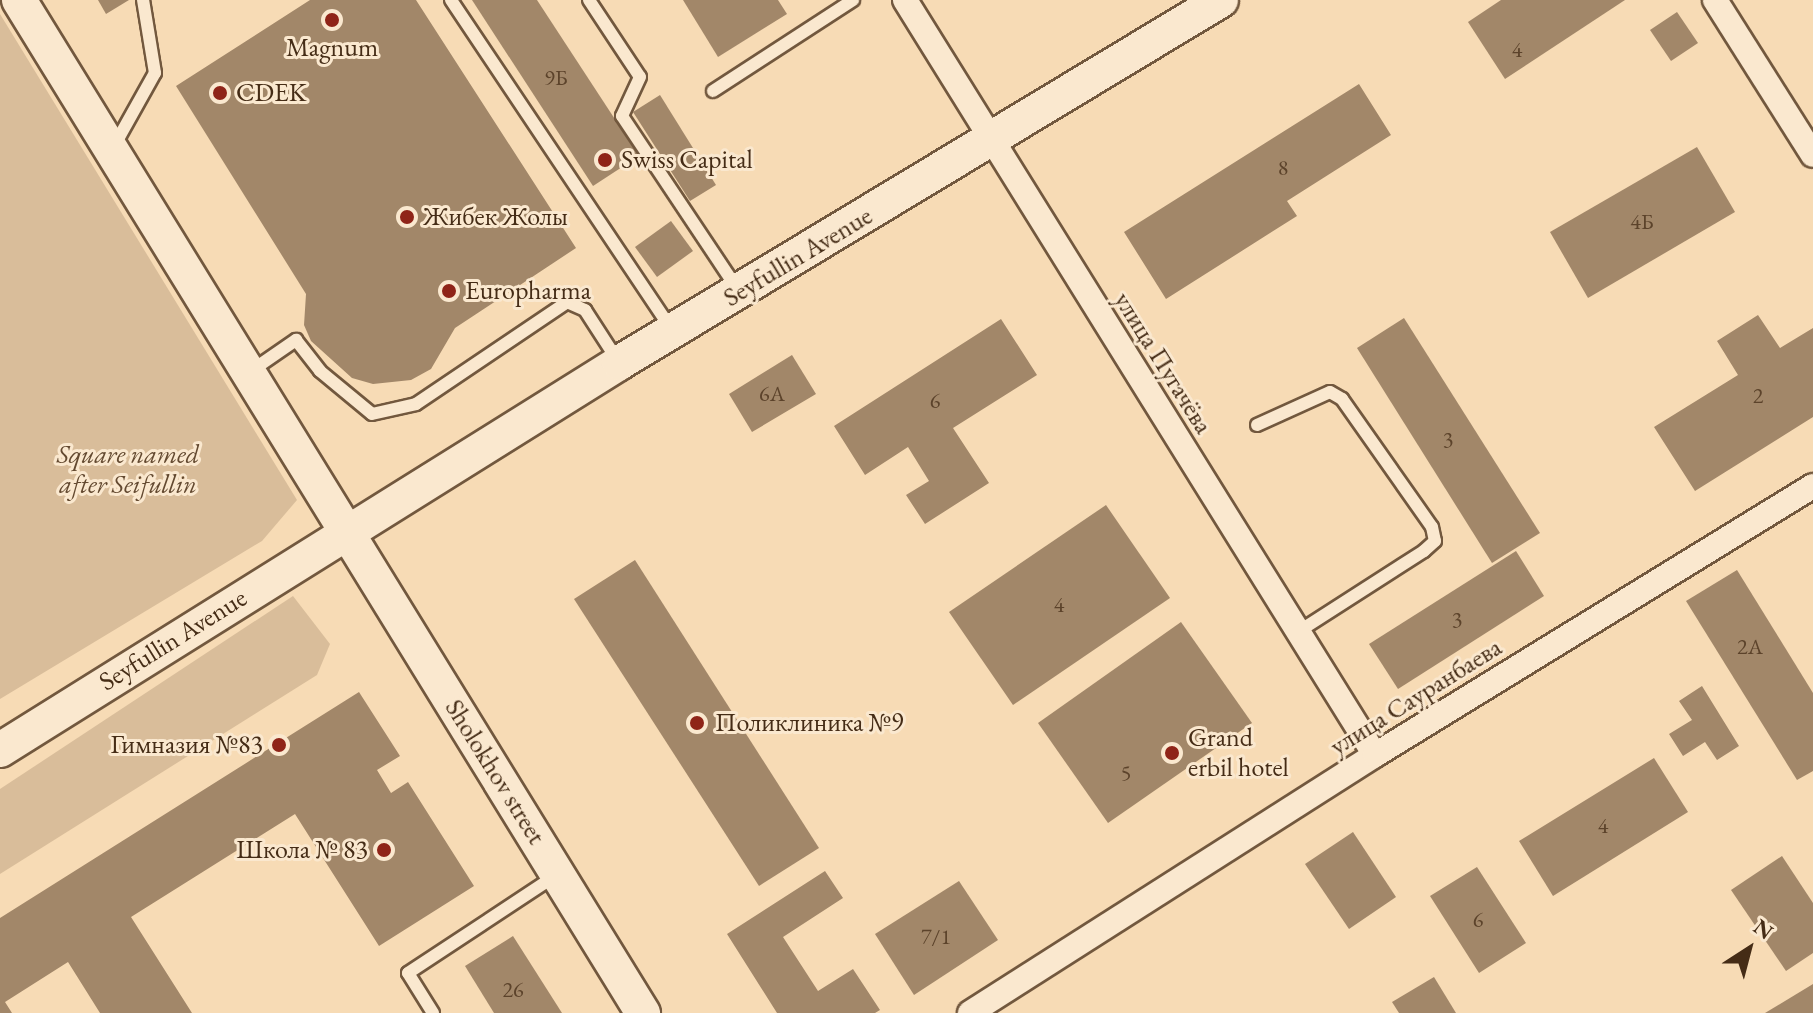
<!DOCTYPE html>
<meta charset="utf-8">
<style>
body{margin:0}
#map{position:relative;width:1813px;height:1013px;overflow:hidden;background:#f7dbb5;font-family:"EB Garamond",serif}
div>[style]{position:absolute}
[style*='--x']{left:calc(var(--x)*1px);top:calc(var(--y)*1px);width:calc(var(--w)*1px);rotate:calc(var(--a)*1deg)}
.green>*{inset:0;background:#d9bd9a}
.building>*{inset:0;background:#a28769}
.roads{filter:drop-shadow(2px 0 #72583e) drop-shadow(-2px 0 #72583e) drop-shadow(0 2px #72583e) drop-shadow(0 -2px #72583e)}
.service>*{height:12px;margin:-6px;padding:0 6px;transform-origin:6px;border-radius:6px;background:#fae8cf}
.minor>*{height:24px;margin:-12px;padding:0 12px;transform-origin:12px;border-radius:12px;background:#fae8cf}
.secondary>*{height:34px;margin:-17px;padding:0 17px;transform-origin:17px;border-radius:17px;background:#fae8cf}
.dots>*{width:22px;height:22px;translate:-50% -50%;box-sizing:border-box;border:4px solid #fae8cf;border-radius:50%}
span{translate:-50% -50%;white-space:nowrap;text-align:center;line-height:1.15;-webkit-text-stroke:6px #fae8cf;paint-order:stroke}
.number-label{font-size:22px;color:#5c432b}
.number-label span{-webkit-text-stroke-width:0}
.poi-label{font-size:26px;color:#452c16}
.left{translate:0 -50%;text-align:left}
.right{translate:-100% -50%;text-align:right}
.street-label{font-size:26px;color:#452c16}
.park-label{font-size:26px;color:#634930;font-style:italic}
.north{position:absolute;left:1709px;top:909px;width:80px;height:80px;-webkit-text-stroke:6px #fae8cf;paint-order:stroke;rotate:36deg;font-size:22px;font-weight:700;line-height:32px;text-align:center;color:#452c16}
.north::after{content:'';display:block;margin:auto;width:28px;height:36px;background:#452c16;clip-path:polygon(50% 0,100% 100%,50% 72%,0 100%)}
</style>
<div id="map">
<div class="green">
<div style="clip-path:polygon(0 14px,297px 500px,262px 541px,0 699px)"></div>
<div style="clip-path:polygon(293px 596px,330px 644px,317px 675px,0 874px,0 789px)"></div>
</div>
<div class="building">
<div style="clip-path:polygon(98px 0,129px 0,106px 14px)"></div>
<div style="clip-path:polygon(310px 0,416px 0,576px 248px,455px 328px,431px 369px,411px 380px,373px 384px,352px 378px,311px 341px,304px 325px,306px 294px,176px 86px)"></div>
<div style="clip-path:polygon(472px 0,537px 0,639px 156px,593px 186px)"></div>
<div style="clip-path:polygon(683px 0,778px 0,787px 14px,718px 57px)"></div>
<div style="clip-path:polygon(1501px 0,1625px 0,1505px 79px,1468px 22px)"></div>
<div style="clip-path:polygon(1677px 12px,1698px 43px,1671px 61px,1650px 30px)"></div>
<div style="clip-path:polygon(1359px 84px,1391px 135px,1287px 201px,1297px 216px,1166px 299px,1124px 232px)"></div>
<div style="clip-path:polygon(660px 95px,716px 185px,690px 201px,633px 112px)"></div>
<div style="clip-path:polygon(1697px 147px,1735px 212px,1588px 298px,1550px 232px)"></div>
<div style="clip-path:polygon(671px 221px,693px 251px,657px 277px,635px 247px)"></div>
<div style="clip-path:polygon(1758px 315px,1780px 348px,1813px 328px,1813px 417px,1695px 491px,1654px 427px,1738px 375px,1717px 341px)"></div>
<div style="clip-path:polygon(1404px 318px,1540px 533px,1492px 563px,1357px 348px)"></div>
<div style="clip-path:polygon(1001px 319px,1037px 375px,953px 428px,989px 483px,925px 524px,906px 495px,929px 481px,908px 447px,865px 475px,834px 426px)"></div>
<div style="clip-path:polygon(792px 355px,816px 394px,752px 432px,729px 394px)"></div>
<div style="clip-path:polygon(1106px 505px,1170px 598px,1013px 705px,949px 612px)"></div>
<div style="clip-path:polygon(1516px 551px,1544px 596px,1398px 689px,1369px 644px)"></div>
<div style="clip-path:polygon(635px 560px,819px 848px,759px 886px,574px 599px)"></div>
<div style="clip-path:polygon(1737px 570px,1813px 693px,1813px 771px,1797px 780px,1686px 601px)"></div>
<div style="clip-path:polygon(1181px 622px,1252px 723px,1108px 823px,1038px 723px)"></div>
<div style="clip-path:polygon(1702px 686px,1739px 746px,1717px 760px,1705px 742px,1683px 756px,1669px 734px,1692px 720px,1679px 701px)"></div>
<div style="clip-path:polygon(359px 692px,400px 756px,377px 770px,391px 793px,408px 782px,474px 886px,379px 946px,295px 814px,131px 917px,192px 1013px,100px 1013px,68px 962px,5px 1002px,12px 1013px,0 1013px,0 918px)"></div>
<div style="clip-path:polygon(1654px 758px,1688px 812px,1553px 896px,1519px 841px)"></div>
<div style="clip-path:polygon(1353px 832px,1396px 897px,1349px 929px,1305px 864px)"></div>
<div style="clip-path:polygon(1782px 856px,1813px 903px,1813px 953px,1786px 971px,1731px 890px)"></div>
<div style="clip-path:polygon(1477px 867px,1526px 943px,1479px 973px,1430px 896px)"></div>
<div style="clip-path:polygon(825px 871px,843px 898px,783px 937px,818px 991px,853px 969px,880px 1010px,875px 1013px,777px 1013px,727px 934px)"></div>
<div style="clip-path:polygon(959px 881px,998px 940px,914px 995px,875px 934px)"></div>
<div style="clip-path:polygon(513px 936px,562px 1013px,494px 1013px,465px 966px)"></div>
<div style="clip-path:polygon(1434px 977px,1456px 1013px,1399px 1013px,1392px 1002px)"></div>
<div style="clip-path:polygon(1813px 984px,1813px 1013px,1765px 1013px)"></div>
</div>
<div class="roads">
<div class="service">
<div style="--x:451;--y:0;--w:397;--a:56.2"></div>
<div style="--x:589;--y:0;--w:92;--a:56.5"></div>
<div style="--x:640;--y:77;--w:43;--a:114.8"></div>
<div style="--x:622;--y:116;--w:209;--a:56.3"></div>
<div style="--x:713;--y:91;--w:167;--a:-33"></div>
<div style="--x:113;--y:148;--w:86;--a:-60.8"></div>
<div style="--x:155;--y:73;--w:74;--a:-99.3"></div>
<div style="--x:251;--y:371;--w:55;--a:-34.6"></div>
<div style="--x:296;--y:340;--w:39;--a:52"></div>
<div style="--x:320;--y:371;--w:67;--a:39.6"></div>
<div style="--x:372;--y:414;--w:45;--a:-12.8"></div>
<div style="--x:416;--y:404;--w:182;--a:-34"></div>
<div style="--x:567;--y:302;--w:20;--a:24"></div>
<div style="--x:585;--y:310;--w:61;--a:57.1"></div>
<div style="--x:1257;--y:425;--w:80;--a:-24.3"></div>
<div style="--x:1330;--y:392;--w:14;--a:30"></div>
<div style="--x:1342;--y:399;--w:156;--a:54.9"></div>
<div style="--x:1432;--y:527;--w:14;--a:78"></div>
<div style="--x:1435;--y:541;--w:15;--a:138"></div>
<div style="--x:1424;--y:551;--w:150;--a:147.3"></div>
<div style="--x:433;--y:1013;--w:47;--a:-122"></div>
<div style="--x:408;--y:973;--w:176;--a:-33.4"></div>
</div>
<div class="minor">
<div style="--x:905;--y:0;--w:889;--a:58.1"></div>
<div style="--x:1715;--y:0;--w:183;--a:57.7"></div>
<div style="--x:970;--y:1013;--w:480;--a:-32.5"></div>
<div style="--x:1375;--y:755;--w:514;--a:-31.56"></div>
</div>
<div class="secondary">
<div style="--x:19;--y:0;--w:1190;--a:58.37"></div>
<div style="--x:0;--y:750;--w:730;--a:-32.01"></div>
<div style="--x:619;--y:363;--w:703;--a:-31.09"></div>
</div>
</div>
<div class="dots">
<div style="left:332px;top:20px;background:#8f2418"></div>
<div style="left:220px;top:93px;background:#8f2418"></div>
<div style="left:605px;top:160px;background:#8f2418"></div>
<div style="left:407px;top:217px;background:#8f2418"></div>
<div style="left:449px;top:291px;background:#8f2418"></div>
<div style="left:697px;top:723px;background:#8f2418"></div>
<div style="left:279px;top:745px;background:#8f2418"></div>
<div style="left:1172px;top:753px;background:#8f2418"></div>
<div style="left:384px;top:850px;background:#8f2418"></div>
</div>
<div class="number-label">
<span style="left:1517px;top:50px">4</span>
<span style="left:556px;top:78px">9Б</span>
<span style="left:1283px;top:168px">8</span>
<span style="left:1642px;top:222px">4Б</span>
<span style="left:772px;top:394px">6А</span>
<span style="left:1758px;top:396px">2</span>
<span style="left:935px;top:401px">6</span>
<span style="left:1448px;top:440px">3</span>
<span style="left:1059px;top:605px">4</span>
<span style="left:1457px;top:620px">3</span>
<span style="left:1750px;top:647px">2А</span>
<span style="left:1126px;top:773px">5</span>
<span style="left:1603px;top:826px">4</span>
<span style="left:1478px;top:920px">6</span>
<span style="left:936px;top:937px">7/1</span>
<span style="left:513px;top:990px">26</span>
</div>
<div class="poi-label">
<span style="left:332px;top:48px">Magnum</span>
<span class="left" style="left:236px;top:93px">CDEK</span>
<span class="left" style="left:621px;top:160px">Swiss Capital</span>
<span class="left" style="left:423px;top:217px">Жибек Жолы</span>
<span class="left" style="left:465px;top:291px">Europharma</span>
<span class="left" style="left:715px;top:723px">Поликлиника №9</span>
<span class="left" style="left:1188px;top:753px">Grand<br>erbil hotel</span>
<span class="right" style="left:263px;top:745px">Гимназия №83</span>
<span class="right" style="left:368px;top:850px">Школа № 83</span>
</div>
<div class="street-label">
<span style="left:798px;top:257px;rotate:-31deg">Seyfullin Avenue</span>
<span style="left:1163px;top:363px;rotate:58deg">улица Пугачёва</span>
<span style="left:173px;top:640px;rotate:-32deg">Seyfullin Avenue</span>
<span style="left:1416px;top:697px;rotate:-32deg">улица Сауранбаева</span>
<span style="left:495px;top:772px;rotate:58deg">Sholokhov street</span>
</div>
<div class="park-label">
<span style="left:128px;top:470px">Square named<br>after Seifullin</span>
</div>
<div class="north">N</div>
</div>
